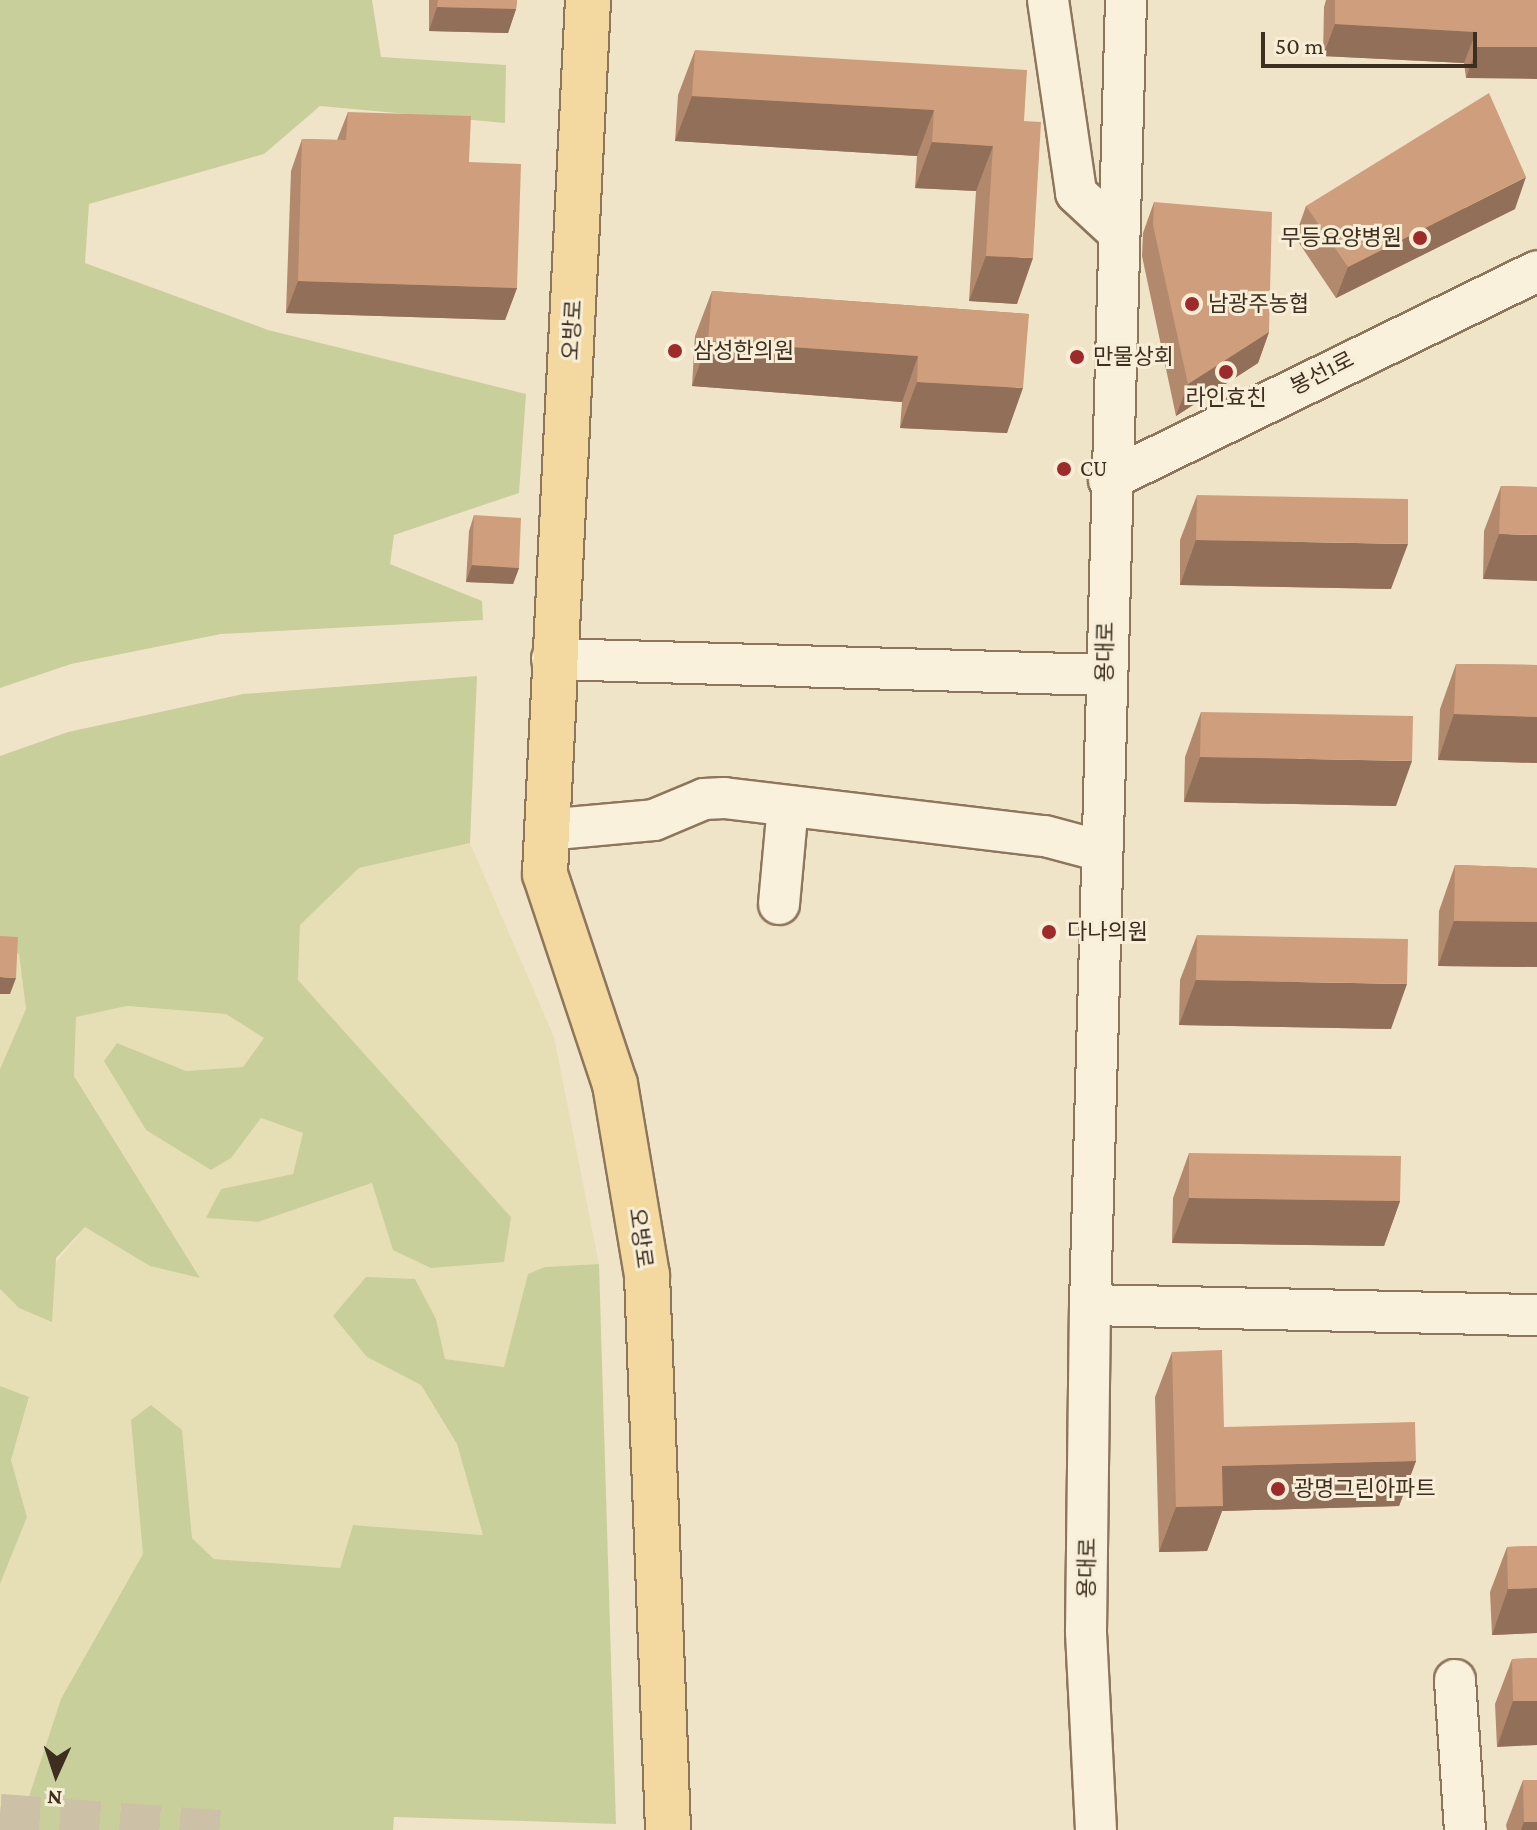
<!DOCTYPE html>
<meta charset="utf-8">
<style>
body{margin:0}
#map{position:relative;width:1537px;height:1830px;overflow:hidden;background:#f0e4c8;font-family:"Crimson Pro","Noto Sans KR",serif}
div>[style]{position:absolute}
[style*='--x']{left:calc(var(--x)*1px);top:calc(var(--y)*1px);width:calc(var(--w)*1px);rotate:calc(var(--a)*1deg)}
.farmland>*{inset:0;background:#e6deb5}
.green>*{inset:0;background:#c9cf9b}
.minor-tunnel>*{height:40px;margin-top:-20px;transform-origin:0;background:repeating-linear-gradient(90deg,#ccc0a6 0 40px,transparent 0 60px)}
.roads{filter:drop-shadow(2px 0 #8d765c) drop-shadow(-2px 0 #8d765c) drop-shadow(0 2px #8d765c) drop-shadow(0 -2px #8d765c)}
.minor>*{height:40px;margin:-20px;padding:0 20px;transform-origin:20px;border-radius:20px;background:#faf1dc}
.major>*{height:44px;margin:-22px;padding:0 22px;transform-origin:22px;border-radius:22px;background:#f3d9a0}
.wall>*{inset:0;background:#b2896c}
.shaded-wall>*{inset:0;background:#916f58}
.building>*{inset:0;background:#cf9f7d}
.dots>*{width:22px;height:22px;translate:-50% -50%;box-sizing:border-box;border:4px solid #f7eed8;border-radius:50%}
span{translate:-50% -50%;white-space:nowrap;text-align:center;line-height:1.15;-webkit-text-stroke:6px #f7eed8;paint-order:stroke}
.poi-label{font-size:22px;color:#3d2e20}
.right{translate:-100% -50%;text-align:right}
.left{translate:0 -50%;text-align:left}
.street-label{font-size:22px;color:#3d2e20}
.north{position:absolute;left:16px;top:1734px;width:80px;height:80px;-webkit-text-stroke:6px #f7eed8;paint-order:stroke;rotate:183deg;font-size:22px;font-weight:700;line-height:32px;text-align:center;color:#3d2e20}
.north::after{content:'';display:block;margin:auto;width:28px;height:36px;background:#3d2e20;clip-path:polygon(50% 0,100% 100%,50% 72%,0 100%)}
.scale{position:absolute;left:1261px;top:32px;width:216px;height:36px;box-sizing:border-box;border:4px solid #3d2e20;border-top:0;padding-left:10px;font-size:24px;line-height:28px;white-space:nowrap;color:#3d2e20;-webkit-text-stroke:6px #f7eed8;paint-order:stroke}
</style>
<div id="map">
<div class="farmland">
<div style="clip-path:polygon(470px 843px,554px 1037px,599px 1264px,545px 1267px,528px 1274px,504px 1367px,445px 1359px,436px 1319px,367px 1357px,421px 1385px,457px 1444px,484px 1535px,353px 1525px,340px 1568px,214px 1559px,192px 1538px,182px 1430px,131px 1420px,144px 1554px,62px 1699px,18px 1830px,0 1830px,0 1584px,27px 1517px,11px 1460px,29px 1398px,0 1386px,0 1289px,19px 1308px,85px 1227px,150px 1266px,199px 1277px,74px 1076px,76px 1017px,127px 1006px,226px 1014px,264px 1038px,243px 1067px,185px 1071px,117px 1043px,231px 1158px,261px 1118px,303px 1133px,293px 1174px,221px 1189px,207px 1218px,258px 1222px,373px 1183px,511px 1217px,298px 980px,300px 925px,359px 868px)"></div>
<div style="clip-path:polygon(0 946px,19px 953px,26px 1009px,0 1069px)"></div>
</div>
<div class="green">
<div style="clip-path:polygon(0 0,372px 0,381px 57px,506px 65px,505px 123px,320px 106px,264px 154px,89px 204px,85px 263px,268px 330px,526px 394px,519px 493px,394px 535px,390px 564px,482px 601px,483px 620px,221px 634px,71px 664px,0 688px)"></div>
<div style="clip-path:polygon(477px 676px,470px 843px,359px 868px,300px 925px,298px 980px,511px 1217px,504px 1262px,431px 1268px,393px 1250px,372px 1183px,258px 1222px,206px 1218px,221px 1189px,293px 1174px,303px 1133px,261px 1118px,231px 1158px,211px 1170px,146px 1130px,104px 1061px,117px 1043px,186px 1071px,243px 1067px,264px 1038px,226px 1014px,127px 1006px,76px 1017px,74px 1076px,200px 1278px,150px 1266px,85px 1227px,56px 1258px,52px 1322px,19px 1308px,0 1289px,0 1069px,26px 1009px,19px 954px,0 946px,0 756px,68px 732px,243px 694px)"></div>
<div style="clip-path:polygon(599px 1264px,616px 1824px,394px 1817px,393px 1830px,18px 1830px,61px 1699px,143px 1554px,131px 1420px,151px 1405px,182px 1430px,192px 1538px,214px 1559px,340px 1568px,353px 1525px,483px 1535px,457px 1444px,421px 1385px,367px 1357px,333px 1316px,366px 1277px,415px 1279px,436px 1319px,445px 1359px,504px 1367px,528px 1274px,545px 1267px)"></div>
<div style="clip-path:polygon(0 1386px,29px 1397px,11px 1460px,27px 1517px,0 1584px)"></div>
</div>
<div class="minor-tunnel">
<div style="--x:0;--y:1814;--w:221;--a:4.2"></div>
</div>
<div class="roads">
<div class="minor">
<div style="--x:1048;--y:0;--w:195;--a:81.7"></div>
<div style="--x:1076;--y:193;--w:57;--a:42.9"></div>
<div style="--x:1109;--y:480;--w:476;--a:-26"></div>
<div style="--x:552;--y:659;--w:553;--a:1.66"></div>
<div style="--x:545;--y:830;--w:109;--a:-5.2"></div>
<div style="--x:654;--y:820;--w:54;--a:-22.8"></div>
<div style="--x:704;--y:799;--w:20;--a:-3"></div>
<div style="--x:724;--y:798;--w:323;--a:6.8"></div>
<div style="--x:1045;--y:836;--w:58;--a:15"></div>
<div style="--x:779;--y:904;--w:98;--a:-84.8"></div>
<div style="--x:1090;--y:1305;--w:447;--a:1.3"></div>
<div style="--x:1455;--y:1680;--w:150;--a:86.2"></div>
<div style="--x:1096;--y:1830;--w:199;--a:-92.9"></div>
<div style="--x:1086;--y:1631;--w:326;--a:-89.3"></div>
<div style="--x:1090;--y:1305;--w:1305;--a:-88.42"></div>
</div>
<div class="major">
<div style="--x:588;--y:0;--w:875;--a:92.82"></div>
<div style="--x:545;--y:874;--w:221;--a:71.6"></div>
<div style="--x:615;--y:1084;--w:194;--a:80.5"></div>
<div style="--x:647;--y:1275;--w:555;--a:87.83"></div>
</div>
</div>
<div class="wall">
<div style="clip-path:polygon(429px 0,517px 0,516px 9px,508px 33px,429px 31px)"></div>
<div style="clip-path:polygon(1326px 0,1537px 0,1466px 78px,1464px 63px,1323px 56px,1324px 7px)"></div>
<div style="clip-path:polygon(695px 50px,1024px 121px,1017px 304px,969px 301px,976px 191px,915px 188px,917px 156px,675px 141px,678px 95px)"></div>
<div style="clip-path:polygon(348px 112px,469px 162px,517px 288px,505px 320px,286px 313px,291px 171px,302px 139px,337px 140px)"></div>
<div style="clip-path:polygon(1154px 202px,1269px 332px,1258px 363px,1176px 416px,1142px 256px,1143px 233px)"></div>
<div style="clip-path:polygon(1306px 206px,1515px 209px,1336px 298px,1295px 237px)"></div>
<div style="clip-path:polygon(712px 291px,1029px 314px,1007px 433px,900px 428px,902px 402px,692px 386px,695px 336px)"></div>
<div style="clip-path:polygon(1501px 486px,1537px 487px,1483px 579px,1484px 531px)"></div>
<div style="clip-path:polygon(1197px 495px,1391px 589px,1180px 585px,1180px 540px)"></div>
<div style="clip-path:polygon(474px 515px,519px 568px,513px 584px,466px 582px,469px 531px)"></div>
<div style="clip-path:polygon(1456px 664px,1537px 665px,1537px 763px,1438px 760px,1440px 709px)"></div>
<div style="clip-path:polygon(1201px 712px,1396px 806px,1184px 802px,1185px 757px)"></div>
<div style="clip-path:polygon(1455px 865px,1537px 868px,1537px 967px,1438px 966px,1439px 911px)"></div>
<div style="clip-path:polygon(1197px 935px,1391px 1029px,1179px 1025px,1180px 980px)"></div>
<div style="clip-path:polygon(1189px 1153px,1400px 1201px,1384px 1246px,1172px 1243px,1173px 1198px)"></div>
<div style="clip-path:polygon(1172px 1352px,1224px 1427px,1416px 1461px,1399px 1506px,1222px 1511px,1207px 1551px,1159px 1552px,1155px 1397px)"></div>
<div style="clip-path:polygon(1537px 1546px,1537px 1633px,1492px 1635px,1490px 1592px,1507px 1547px)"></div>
<div style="clip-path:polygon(1537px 1658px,1497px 1747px,1495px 1704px,1512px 1659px)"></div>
<div style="clip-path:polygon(1523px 1780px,1537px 1830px,1507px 1830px,1506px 1825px)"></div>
</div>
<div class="shaded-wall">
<div style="clip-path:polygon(437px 7px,516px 9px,508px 33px,429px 31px)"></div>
<div style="clip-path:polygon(1335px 24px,1476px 32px,1464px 63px,1323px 56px)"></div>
<div style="clip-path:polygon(1477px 47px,1537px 47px,1537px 79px,1466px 78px)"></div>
<div style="clip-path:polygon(692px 96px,934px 110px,917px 156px,675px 141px)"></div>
<div style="clip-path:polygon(932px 142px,993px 146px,976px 191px,915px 188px)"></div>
<div style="clip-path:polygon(1526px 177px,1515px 209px,1336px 298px,1348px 267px)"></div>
<div style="clip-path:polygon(986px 256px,1033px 258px,1017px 304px,969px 301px)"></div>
<div style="clip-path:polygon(298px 281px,517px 288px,505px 320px,286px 313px)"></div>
<div style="clip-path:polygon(1269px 332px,1258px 363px,1176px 416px,1188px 384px)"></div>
<div style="clip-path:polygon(708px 341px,918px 356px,902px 402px,692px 386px)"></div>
<div style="clip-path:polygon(917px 382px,1023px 388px,1007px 433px,900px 428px)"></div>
<div style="clip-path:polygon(1499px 534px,1537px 535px,1537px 581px,1483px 579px)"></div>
<div style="clip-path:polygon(1196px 540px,1408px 544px,1391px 589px,1180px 585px)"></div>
<div style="clip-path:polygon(472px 565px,519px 568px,513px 584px,466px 582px)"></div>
<div style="clip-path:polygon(1454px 714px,1537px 717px,1537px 763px,1438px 760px)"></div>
<div style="clip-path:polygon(1200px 757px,1412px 761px,1396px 806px,1184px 802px)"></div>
<div style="clip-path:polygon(1454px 921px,1537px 922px,1537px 967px,1438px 966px)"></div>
<div style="clip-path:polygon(0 977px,16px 978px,10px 994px,0 994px)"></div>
<div style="clip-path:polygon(1196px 980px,1407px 984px,1391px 1029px,1179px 1025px)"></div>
<div style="clip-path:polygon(1189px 1198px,1400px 1201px,1384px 1246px,1172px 1243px)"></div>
<div style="clip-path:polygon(1416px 1461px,1399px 1506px,1222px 1511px,1207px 1551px,1159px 1552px,1176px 1507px,1222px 1466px)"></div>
<div style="clip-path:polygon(1537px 1588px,1537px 1633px,1492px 1635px,1508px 1589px)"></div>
<div style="clip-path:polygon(1513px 1701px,1537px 1701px,1537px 1745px,1497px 1747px)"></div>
<div style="clip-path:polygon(1524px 1822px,1537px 1822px,1537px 1830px,1521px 1830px)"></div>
</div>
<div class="building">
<div style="clip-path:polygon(438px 0,517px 0,516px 9px,437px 7px)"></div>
<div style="clip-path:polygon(1335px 0,1537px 0,1537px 47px,1477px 47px,1476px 32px,1335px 24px)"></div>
<div style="clip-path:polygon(695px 50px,1027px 70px,1024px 121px,1041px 122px,1033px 258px,986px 256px,993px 146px,932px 142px,934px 110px,692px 96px)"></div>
<div style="clip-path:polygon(1489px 93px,1526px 177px,1348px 267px,1306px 206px)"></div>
<div style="clip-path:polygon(348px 112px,471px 116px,469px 162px,521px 164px,517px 288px,298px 281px,302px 139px,346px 140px)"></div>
<div style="clip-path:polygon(1154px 202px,1272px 212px,1269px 332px,1188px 384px,1153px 225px)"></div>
<div style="clip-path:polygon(712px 291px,1029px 314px,1023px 388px,917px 382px,918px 356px,708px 341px)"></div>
<div style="clip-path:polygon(1501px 486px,1537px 487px,1537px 535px,1499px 534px)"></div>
<div style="clip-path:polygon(1197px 495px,1408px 499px,1408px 544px,1196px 540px)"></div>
<div style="clip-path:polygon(474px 515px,521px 518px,519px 568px,472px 565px)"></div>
<div style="clip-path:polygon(1456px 664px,1537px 665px,1537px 717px,1454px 714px)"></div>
<div style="clip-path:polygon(1201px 712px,1413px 716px,1412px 761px,1200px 757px)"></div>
<div style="clip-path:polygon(1455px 865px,1537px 868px,1537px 922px,1454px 921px)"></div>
<div style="clip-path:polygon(1197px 935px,1408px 939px,1407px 984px,1196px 980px)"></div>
<div style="clip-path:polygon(0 936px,18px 937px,16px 978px,0 977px)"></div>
<div style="clip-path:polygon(1189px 1153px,1401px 1156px,1400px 1201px,1189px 1198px)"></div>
<div style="clip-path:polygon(1222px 1350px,1224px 1427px,1415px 1422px,1416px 1461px,1222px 1466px,1223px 1506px,1176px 1507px,1172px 1352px)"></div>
<div style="clip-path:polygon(1537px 1546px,1537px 1588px,1508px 1589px,1507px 1547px)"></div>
<div style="clip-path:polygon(1537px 1658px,1537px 1701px,1513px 1701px,1512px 1659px)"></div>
<div style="clip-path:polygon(1523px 1780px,1537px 1780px,1537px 1822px,1524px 1822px)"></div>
</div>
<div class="dots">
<div style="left:1420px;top:238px;background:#9e2a2b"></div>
<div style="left:1192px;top:304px;background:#9e2a2b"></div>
<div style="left:675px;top:351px;background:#9e2a2b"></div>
<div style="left:1077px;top:357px;background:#9e2a2b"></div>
<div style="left:1226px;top:372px;background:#9e2a2b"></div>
<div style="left:1064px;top:469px;background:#9e2a2b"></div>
<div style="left:1049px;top:932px;background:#9e2a2b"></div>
<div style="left:1278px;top:1489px;background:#9e2a2b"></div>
</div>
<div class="poi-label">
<span class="right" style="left:1402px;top:238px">무등요양병원</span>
<span class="left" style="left:1208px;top:304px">남광주농협</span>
<span class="left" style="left:693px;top:351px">삼성한의원</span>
<span class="left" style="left:1093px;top:357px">만물상회</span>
<span style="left:1226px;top:398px">라인효친</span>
<span class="left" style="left:1080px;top:469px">CU</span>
<span class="left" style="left:1067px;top:932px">다나의원</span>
<span class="left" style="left:1294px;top:1489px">광명그린아파트</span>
</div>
<div class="street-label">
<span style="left:572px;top:330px;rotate:-87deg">오방로</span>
<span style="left:1322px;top:373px;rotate:-27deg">봉선1로</span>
<span style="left:1105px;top:652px;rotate:-89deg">용대로</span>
<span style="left:641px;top:1238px;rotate:82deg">오방로</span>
<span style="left:1087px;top:1568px;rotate:-89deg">용대로</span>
</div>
<div class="north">N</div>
<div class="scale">50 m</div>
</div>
